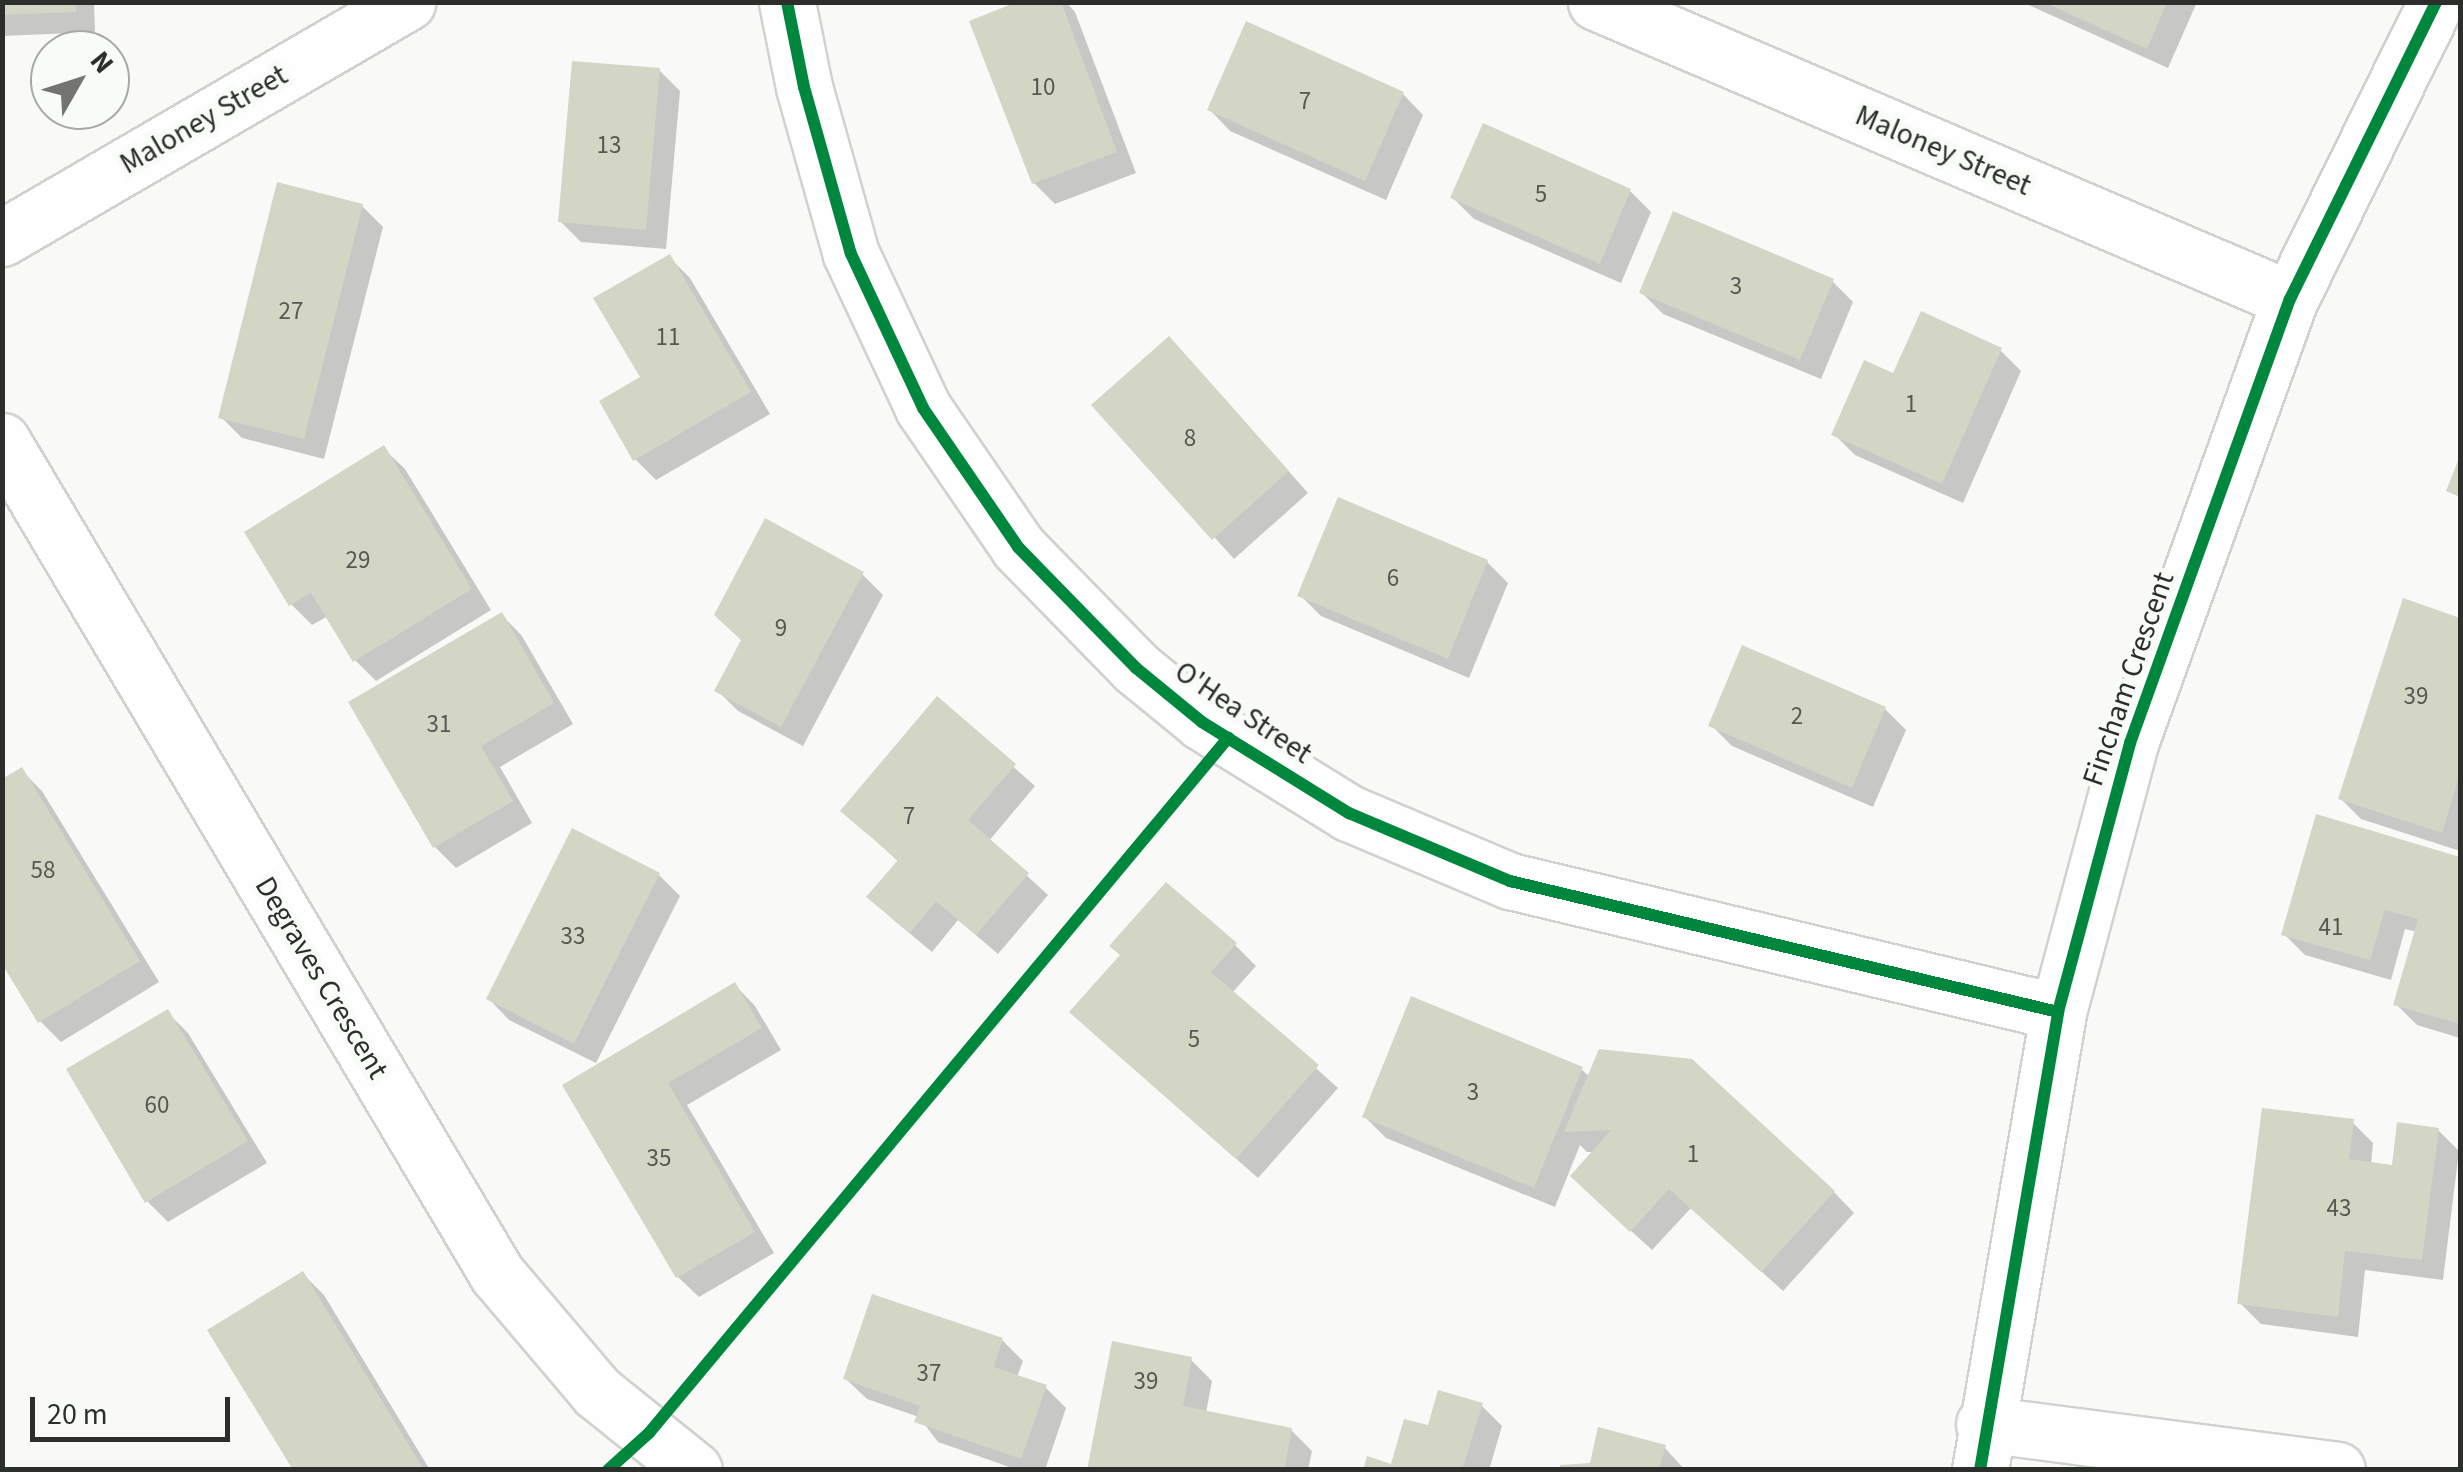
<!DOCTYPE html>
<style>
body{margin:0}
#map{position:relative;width:2463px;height:1472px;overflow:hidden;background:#f9faf8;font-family:"Source Sans 3",sans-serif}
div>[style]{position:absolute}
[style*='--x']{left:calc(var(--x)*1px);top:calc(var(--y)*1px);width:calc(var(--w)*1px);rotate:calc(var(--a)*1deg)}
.shadow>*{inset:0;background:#0003}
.building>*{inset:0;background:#d3d5c5}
.roads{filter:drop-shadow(2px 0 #d0d2d0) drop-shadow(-2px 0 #d0d2d0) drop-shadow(0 2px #d0d2d0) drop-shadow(0 -2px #d0d2d0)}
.minor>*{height:55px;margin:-27.5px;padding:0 27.5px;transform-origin:27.5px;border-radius:27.5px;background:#fefefe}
.cycleway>*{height:12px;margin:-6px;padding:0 6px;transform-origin:6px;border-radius:6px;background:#00873e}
span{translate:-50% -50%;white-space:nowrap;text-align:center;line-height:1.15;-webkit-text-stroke:10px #f8fbf7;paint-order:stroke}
.number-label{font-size:25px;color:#565852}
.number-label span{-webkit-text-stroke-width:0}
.street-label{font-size:30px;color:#2c2e2c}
.frame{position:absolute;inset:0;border:5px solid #2c2e2c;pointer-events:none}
.north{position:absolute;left:30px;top:30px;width:100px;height:100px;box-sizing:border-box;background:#f8fbf7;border:2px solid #a6a9a6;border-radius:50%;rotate:51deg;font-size:28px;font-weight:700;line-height:40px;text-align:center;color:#2c2e2c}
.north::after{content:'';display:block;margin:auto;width:35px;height:45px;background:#747573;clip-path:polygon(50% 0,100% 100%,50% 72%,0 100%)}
.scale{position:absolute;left:30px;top:1397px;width:200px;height:45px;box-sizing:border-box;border:5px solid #2c2e2c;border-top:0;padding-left:12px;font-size:30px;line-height:35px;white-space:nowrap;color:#2c2e2c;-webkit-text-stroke:8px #f8fbf7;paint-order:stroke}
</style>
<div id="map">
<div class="shadow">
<div style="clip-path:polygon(2px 2px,94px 2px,95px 32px,2px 36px)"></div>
<div style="clip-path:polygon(1024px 2px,1066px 2px,1075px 12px,1136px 173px,1055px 204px,1034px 183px)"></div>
<div style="clip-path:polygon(2022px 2px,2197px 2px,2168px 68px)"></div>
<div style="clip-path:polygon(659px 70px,680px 91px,666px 249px,581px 242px,560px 221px)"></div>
<div style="clip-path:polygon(1403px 94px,1423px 115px,1386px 200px,1230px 131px,1210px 110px)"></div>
<div style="clip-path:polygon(1630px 191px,1651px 212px,1621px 283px,1474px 219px,1453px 198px)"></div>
<div style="clip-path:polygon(362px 206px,383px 227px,324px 459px,242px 438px,221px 417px)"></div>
<div style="clip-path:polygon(669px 257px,690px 278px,770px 414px,656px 480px,635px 459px,644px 378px)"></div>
<div style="clip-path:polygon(1832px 281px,1853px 302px,1821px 379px,1663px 314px,1642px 293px)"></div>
<div style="clip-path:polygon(2000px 350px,2021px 371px,1963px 503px,1855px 455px,1834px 434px,1894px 376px)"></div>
<div style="clip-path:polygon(1190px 360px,1308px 493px,1234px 559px,1095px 405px)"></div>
<div style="clip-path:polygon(384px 449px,405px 469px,491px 610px,376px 681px,355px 660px,328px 616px,312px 625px,291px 604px)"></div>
<div style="clip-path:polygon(1487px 562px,1508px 583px,1469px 678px,1321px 616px,1300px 595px)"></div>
<div style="clip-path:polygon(862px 574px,883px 595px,803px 746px,738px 711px,717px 690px)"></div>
<div style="clip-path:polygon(2404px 602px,2460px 620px,2460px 851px,2361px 819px,2340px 798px)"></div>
<div style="clip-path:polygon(502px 615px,522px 636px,573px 724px,500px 767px,532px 823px,456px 868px,435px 847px,351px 703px)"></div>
<div style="clip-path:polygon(938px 700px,1035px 786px,989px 841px,1048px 895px,998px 954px,958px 920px,932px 952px,890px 917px,870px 897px,899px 862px,843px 811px)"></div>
<div style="clip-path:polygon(1885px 709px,1906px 730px,1873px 807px,1732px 746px,1711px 725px)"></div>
<div style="clip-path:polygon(21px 770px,42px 791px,159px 982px,61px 1042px,40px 1021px)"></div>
<div style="clip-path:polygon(2318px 818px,2460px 860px,2460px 1038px,2417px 1025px,2396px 1004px,2417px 932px,2405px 929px,2391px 980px,2305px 955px,2284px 934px)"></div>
<div style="clip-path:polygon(659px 875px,680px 896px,596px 1063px,509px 1020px,489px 999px)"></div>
<div style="clip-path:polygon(1235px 945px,1256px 966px,1232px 993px,1338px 1088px,1258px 1178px,1093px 1033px)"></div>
<div style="clip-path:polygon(735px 985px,755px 1006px,781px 1050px,687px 1105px,774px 1253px,699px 1297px,678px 1277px,566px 1086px)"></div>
<div style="clip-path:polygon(167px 1012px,188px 1033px,267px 1163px,168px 1222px,147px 1201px)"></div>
<div style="clip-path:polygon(1581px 1069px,1590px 1077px,1834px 1192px,1854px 1213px,1783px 1291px,1691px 1208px,1652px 1250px,1594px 1197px,1595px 1152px,1587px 1152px,1580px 1145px,1555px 1207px,1386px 1138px,1365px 1117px)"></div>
<div style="clip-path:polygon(2352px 1122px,2373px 1143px,2371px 1165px,2394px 1168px,2438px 1130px,2459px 1151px,2443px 1280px,2365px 1270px,2358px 1337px,2261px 1324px,2240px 1303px)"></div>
<div style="clip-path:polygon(303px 1274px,324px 1295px,430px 1470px,296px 1470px)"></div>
<div style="clip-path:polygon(1002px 1340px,1023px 1361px,1017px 1377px,1045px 1387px,1066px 1408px,1045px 1470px,1018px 1470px,938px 1442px,919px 1417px,867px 1399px,846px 1379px)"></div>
<div style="clip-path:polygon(1191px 1360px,1212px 1381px,1206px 1413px,1291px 1430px,1312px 1451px,1308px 1470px,1089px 1470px)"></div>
<div style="clip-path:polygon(1481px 1405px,1502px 1426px,1489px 1470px,1366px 1470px,1393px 1467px,1430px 1428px)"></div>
<div style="clip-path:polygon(1664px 1447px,1685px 1470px,1561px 1470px,1592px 1466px)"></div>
</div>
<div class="building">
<div style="clip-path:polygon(2px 2px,75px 2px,76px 12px,2px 15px)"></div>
<div style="clip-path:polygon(1017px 2px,1061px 2px,1117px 152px,1032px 184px,969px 21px)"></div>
<div style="clip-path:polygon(2043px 2px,2167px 2px,2147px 49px)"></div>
<div style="clip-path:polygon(1246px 21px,1404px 92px,1365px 181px,1207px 110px)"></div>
<div style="clip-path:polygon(572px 61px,660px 68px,646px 230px,558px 222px)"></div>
<div style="clip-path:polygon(1483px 123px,1631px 189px,1600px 264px,1450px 198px)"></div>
<div style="clip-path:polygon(277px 182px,363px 204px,304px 439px,218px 418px)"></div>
<div style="clip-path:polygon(1673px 211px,1834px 279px,1800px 360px,1639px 293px)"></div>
<div style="clip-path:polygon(670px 254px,751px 392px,633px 461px,599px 401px,640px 377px,593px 298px)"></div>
<div style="clip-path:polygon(1921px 311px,2002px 348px,1942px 484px,1831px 435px,1864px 360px,1893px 373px)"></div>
<div style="clip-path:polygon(1169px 336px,1289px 471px,1212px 540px,1091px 405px)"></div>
<div style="clip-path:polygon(384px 445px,472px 589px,353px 662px,311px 593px,289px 606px,244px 532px)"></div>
<div style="clip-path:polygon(2460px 456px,2460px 497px,2446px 491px)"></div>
<div style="clip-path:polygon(1338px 497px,1488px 560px,1448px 659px,1297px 596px)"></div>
<div style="clip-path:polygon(765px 518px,864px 572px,781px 727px,714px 691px,741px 640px,714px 615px)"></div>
<div style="clip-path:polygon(2403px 598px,2460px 618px,2460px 773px,2442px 833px,2338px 799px)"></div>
<div style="clip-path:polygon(502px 612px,554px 703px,481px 746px,513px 801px,433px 848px,348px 702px)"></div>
<div style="clip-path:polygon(1742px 645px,1886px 707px,1852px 788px,1708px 726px)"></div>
<div style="clip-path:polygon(937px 696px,1016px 764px,968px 820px,1029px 873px,976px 935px,936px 901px,910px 933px,866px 897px,898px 860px,840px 811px)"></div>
<div style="clip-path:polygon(22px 767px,140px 961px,38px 1023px,2px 964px,2px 779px)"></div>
<div style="clip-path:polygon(2316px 814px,2460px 857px,2460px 1024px,2393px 1005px,2418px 919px,2385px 910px,2370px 960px,2281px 935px)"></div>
<div style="clip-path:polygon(572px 828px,660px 873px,574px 1044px,486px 999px)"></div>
<div style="clip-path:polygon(1166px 882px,1237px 943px,1211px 972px,1319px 1065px,1236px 1159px,1069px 1012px,1120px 955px,1109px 946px)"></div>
<div style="clip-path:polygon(735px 982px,762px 1028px,668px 1083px,755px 1232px,676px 1278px,562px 1085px)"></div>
<div style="clip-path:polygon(1411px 996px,1583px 1067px,1534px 1188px,1362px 1117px)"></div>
<div style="clip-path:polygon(168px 1009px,248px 1141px,145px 1203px,66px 1069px)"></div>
<div style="clip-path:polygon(1599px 1049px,1692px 1059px,1835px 1191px,1761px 1272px,1669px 1189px,1630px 1232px,1570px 1176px,1611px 1130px,1564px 1132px)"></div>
<div style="clip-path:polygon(2262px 1108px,2354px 1119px,2349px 1159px,2392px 1165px,2397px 1122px,2439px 1128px,2422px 1260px,2345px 1251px,2338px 1317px,2237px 1304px)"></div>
<div style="clip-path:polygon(303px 1271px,424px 1470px,293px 1470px,207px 1330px)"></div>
<div style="clip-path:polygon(872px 1294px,1003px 1338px,994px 1367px,1047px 1385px,1021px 1459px,914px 1422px,920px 1406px,843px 1379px)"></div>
<div style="clip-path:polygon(1112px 1341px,1192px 1357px,1183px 1406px,1292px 1428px,1284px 1470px,1087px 1470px)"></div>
<div style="clip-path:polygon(1438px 1390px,1483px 1403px,1462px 1470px,1363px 1470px,1367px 1456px,1391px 1464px,1404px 1419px,1428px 1425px)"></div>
<div style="clip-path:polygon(1598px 1427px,1666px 1445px,1659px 1470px,1559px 1470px,1560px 1465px,1590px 1463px)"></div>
</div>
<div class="roads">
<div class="minor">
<div style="--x:787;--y:2;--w:87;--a:78.7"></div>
<div style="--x:804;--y:87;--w:173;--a:74.3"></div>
<div style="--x:851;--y:254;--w:170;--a:64.9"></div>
<div style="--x:923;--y:408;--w:168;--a:55.6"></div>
<div style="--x:1018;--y:547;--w:169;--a:45.7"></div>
<div style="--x:1136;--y:668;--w:85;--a:39.3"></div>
<div style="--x:1202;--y:722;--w:173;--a:31.8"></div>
<div style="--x:1349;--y:813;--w:175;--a:22.9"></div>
<div style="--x:1510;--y:881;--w:563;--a:13.44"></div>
<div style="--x:1596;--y:2;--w:755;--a:23.17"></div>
<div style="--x:2;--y:238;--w:469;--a:-30.2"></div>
<div style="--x:2;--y:441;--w:969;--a:59.28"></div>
<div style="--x:497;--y:1274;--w:155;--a:49.7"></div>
<div style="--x:597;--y:1392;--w:124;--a:38.8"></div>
<div style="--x:1984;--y:1424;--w:356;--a:7.4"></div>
<div style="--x:1980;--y:1470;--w:465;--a:-80.3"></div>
<div style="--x:2058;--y:1012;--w:278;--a:-75"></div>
<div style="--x:2130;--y:743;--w:472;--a:-70.2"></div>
<div style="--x:2290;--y:299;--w:331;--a:-63.8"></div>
</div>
</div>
<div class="cycleway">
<div style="--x:787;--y:2;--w:87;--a:78.7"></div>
<div style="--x:804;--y:87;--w:173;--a:74.3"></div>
<div style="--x:851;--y:254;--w:170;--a:64.9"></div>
<div style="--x:923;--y:408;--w:168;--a:55.6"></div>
<div style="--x:1018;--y:547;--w:169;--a:45.7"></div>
<div style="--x:1136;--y:668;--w:85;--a:39.3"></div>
<div style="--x:1202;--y:722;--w:173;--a:31.8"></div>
<div style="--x:1349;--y:813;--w:175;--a:22.9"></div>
<div style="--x:1510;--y:881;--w:563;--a:13.44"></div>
<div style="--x:608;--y:1470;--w:55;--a:-42.1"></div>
<div style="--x:649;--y:1433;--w:905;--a:-50.2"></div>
<div style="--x:1980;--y:1470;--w:465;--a:-80.3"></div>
<div style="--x:2058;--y:1012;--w:278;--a:-75"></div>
<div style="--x:2130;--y:743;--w:472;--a:-70.2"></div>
<div style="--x:2290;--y:299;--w:331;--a:-63.8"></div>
</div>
<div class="number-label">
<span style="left:1043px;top:87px">10</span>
<span style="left:1305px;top:101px">7</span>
<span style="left:609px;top:145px">13</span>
<span style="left:1541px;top:194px">5</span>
<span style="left:1736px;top:286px">3</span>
<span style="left:291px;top:311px">27</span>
<span style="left:668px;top:337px">11</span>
<span style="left:1911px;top:404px">1</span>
<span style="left:1190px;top:438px">8</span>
<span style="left:358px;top:560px">29</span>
<span style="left:1393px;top:578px">6</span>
<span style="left:781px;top:628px">9</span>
<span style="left:2416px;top:696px">39</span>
<span style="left:1797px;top:716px">2</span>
<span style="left:439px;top:724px">31</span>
<span style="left:909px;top:816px">7</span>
<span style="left:43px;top:870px">58</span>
<span style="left:2331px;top:927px">41</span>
<span style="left:573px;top:936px">33</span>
<span style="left:1194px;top:1039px">5</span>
<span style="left:1473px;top:1092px">3</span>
<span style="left:157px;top:1105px">60</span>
<span style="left:1693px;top:1154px">1</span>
<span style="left:659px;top:1158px">35</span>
<span style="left:2339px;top:1208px">43</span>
<span style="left:929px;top:1373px">37</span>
<span style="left:1146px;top:1381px">39</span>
</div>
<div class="street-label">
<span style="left:204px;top:120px;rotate:-30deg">Maloney Street</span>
<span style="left:1943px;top:151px;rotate:23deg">Maloney Street</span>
<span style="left:2129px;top:679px;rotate:-71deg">Fincham Crescent</span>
<span style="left:1243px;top:713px;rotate:34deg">O'Hea Street</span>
<span style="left:321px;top:978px;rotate:59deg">Degraves Crescent</span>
</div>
<div class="frame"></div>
<div class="north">N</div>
<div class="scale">20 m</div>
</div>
